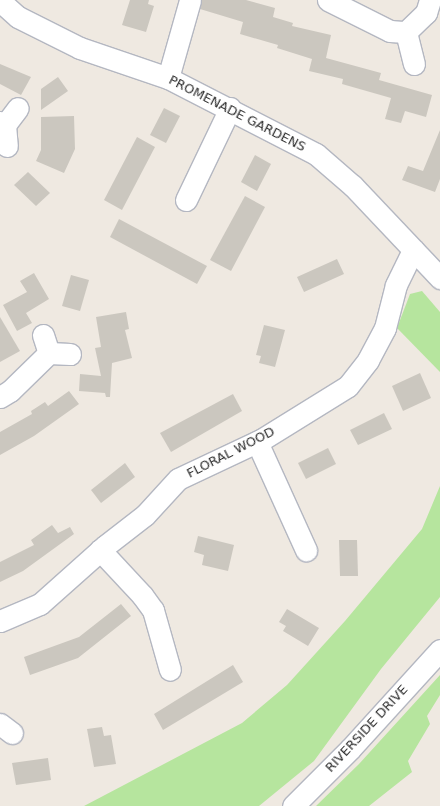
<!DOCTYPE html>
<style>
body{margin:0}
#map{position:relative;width:440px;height:806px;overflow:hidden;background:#efe9e1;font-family:"DejaVu Sans",sans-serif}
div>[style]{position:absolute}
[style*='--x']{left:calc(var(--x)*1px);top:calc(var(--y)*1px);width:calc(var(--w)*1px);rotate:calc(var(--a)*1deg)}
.green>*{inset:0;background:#b6e59e}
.building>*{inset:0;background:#cbc7bf}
.roads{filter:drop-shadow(1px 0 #b4b7c1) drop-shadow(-1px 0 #b4b7c1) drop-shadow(0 1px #b4b7c1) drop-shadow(0 -1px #b4b7c1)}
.minor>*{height:21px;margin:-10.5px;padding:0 10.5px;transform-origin:10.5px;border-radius:10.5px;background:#fff}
span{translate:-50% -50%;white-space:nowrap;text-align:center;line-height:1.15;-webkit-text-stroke:3.5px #fff;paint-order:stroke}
.street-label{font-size:13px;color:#2e2e2e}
</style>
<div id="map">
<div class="green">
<div style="clip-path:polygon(422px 291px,440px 312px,440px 372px,397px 328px,410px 294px)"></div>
<div style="clip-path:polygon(440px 486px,440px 597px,381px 669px,314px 761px,259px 806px,84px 806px,242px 723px,287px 685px,345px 621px,422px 529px)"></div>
<div style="clip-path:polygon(440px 675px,440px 695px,427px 716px,430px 724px,408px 761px,412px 772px,369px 806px,316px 806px,359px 764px)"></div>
</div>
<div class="building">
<div style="clip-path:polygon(130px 0,149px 0,148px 4px,154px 6px,146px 32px,122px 25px)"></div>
<div style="clip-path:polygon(202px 0,246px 0,275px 8px,273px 17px,293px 23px,292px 26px,331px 35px,326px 58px,381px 73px,379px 80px,432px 95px,426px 117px,405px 111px,401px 123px,385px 119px,391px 98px,342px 84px,343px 79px,309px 71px,312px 59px,277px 48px,278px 45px,240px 34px,243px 22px,200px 9px)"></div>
<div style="clip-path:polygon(0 64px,31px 77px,21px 95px,0 84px)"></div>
<div style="clip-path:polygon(58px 77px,68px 91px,41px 110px,41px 89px)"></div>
<div style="clip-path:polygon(164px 108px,180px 116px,166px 143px,150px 135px)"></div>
<div style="clip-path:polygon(74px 116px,75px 149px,64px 173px,36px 161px,41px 150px,41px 117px)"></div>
<div style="clip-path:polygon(440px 130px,440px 179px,435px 192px,402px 180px,408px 166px,423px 171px)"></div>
<div style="clip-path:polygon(137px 137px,155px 147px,122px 210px,104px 200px)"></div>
<div style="clip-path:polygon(255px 155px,271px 164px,257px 191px,241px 182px)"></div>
<div style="clip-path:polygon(28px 172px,50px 193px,36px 206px,14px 185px)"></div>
<div style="clip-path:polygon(245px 196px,265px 207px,231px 271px,210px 260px)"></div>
<div style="clip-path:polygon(119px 219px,207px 266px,197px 284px,110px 237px)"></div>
<div style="clip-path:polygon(337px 259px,344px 274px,304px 292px,297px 277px)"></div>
<div style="clip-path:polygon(34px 273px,49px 299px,26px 313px,32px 323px,17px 331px,3px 305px,27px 292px,20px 281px)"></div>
<div style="clip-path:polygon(71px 275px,89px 280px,80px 311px,62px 306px)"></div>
<div style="clip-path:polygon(126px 312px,129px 329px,125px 330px,132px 358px,112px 363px,110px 397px,106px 397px,105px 393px,79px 391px,80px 374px,101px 376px,95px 348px,101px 347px,96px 317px)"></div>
<div style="clip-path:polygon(0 317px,20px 351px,0 362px)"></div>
<div style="clip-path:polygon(264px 325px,285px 330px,275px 367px,259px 363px,261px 356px,256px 355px)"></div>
<div style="clip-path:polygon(420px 373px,431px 398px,403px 411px,392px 386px)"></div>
<div style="clip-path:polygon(69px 391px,79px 404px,34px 436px,0 455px,0 432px,32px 414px,31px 411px,45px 402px,48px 406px)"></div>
<div style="clip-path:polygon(233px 394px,242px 411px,171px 452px,160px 433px)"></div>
<div style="clip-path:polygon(384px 413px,392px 429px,358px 445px,350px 430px)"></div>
<div style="clip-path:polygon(328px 448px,336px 464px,306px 479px,298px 463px)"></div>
<div style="clip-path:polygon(125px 463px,135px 477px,101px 503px,91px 490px)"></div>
<div style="clip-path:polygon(52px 525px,58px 533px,70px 527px,74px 534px,23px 571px,0 582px,0 562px,34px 545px,31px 540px)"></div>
<div style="clip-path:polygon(198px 536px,234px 545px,228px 571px,202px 565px,204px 555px,194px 552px)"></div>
<div style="clip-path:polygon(339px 540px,357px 540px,358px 576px,340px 576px)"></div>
<div style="clip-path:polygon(121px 604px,131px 616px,78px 658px,30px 675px,24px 657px,79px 637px)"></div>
<div style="clip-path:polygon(287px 609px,319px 628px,308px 646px,283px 631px,286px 626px,279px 622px)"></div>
<div style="clip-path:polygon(233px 665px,243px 682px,163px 730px,154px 714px)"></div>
<div style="clip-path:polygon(102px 727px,104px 736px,111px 735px,116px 764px,94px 767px,87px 729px)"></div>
<div style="clip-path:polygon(48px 758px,51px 780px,16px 785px,12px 763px)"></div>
</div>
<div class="roads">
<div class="minor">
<div style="--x:328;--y:0;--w:69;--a:26.6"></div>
<div style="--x:390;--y:31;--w:16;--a:4"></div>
<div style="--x:406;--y:32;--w:28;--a:-44"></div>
<div style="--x:426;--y:13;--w:14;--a:-73"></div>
<div style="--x:0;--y:1;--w:24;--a:42"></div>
<div style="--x:18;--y:17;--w:69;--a:26.6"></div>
<div style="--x:80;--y:48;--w:93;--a:18.8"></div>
<div style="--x:168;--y:78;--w:166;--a:27.2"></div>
<div style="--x:316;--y:154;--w:49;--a:40.9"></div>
<div style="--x:353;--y:186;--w:127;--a:46.6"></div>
<div style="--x:406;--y:32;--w:33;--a:76"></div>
<div style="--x:168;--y:78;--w:81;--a:-74.2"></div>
<div style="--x:0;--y:122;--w:6;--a:31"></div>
<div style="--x:5;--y:125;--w:21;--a:85"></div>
<div style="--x:5;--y:125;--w:21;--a:-53"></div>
<div style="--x:186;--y:200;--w:102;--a:-64.4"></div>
<div style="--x:43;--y:335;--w:19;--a:72"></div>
<div style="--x:0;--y:397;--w:12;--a:-31"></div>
<div style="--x:10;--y:391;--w:54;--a:-44.3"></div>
<div style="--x:49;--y:353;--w:21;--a:3"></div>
<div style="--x:257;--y:442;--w:119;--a:65.6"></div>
<div style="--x:100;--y:550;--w:62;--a:47"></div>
<div style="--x:142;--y:595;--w:19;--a:54"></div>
<div style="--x:153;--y:610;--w:62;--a:74.2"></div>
<div style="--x:0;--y:621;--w:43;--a:-23"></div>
<div style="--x:40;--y:604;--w:87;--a:-41.7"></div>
<div style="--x:105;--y:546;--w:51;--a:-37.8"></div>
<div style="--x:145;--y:515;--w:49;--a:-47.5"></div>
<div style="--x:178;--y:479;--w:92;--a:-25.2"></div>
<div style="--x:261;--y:440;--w:102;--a:-31.8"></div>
<div style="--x:348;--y:386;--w:33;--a:-52"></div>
<div style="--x:368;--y:360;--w:36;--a:-62"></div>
<div style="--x:385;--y:328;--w:44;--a:-75.7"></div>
<div style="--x:396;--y:285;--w:39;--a:-64"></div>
<div style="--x:0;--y:724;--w:15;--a:37"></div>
<div style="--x:293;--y:806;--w:81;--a:-45"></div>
<div style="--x:350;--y:749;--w:134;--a:-47.7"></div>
</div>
</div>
<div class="street-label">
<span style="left:237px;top:114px;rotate:27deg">PROMENADE GARDENS</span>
<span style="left:231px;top:453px;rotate:-27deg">FLORAL WOOD</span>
<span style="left:367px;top:729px;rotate:-47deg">RIVERSIDE DRIVE</span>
</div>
</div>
